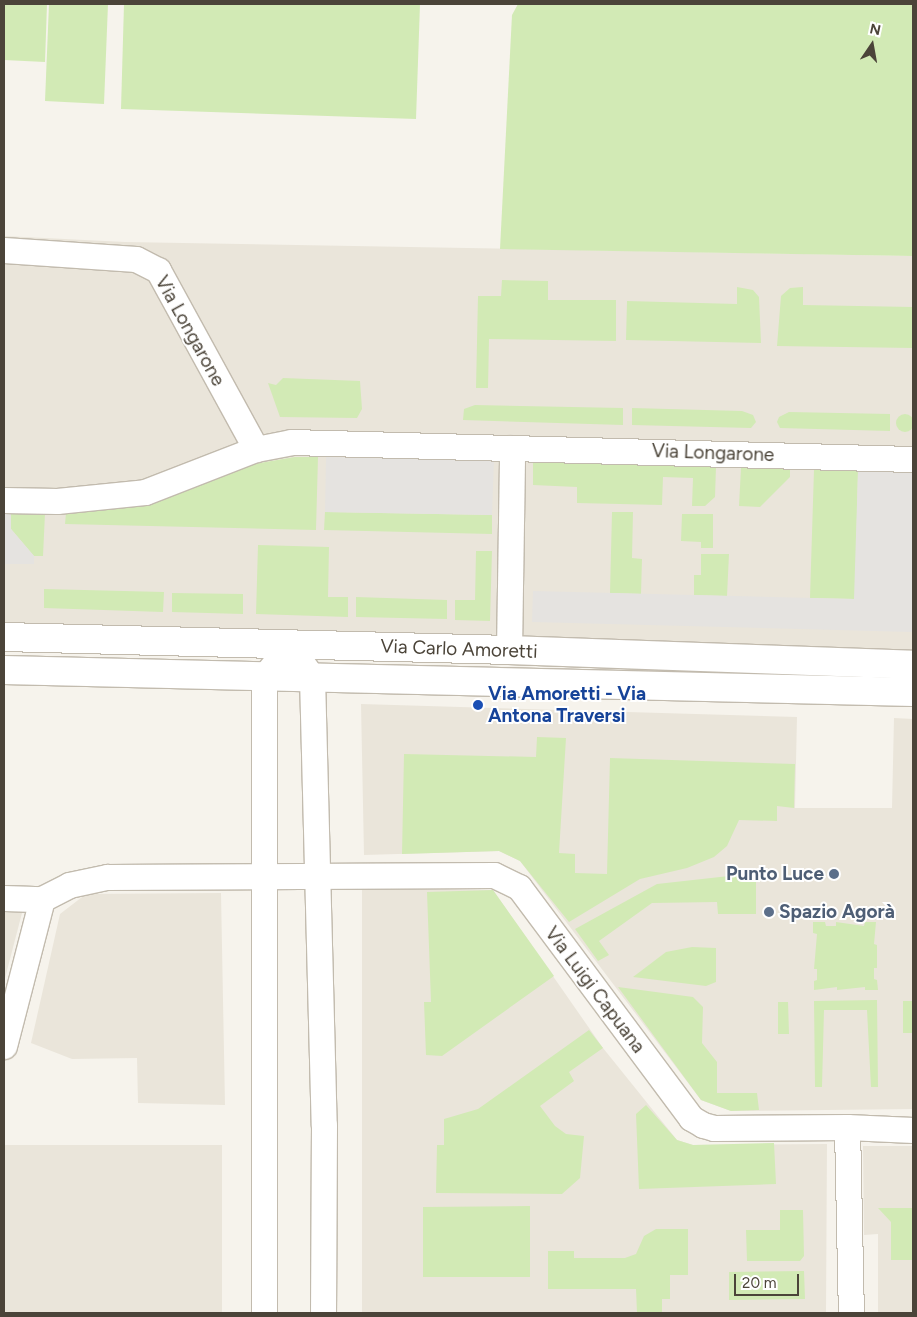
<!DOCTYPE html>
<meta charset="utf-8">
<style>
body{margin:0}
#map{position:relative;width:917px;height:1317px;overflow:hidden;background:#f6f3ec;font-family:Figtree,sans-serif}
div>[style]{position:absolute}
[style*='--x']{left:calc(var(--x)*1px);top:calc(var(--y)*1px);width:calc(var(--w)*1px);rotate:calc(var(--a)*1deg)}
.residential>*{inset:0;background:#eae5da}
.green>*{inset:0;background:#d2eab5}
.round{border-radius:50%}
.parking>*{inset:0;background:#e5e3e0}
.roads{filter:drop-shadow(1px 0 #c2bbae) drop-shadow(-1px 0 #c2bbae) drop-shadow(0 1px #c2bbae) drop-shadow(0 -1px #c2bbae)}
.minor>*{height:25px;margin:-12.5px;padding:0 12.5px;transform-origin:12.5px;border-radius:12.5px;background:#fff}
.tertiary>*{height:28px;margin:-14px;padding:0 14px;transform-origin:14px;border-radius:14px;background:#fff}
.dots>*{width:14px;height:14px;translate:-50% -50%;box-sizing:border-box;border:2px solid #fff;border-radius:50%}
span{translate:-50% -50%;white-space:nowrap;text-align:center;line-height:1.15;-webkit-text-stroke:4px #fff;paint-order:stroke}
.street-label{font-size:19px;color:#4b4439}
.transit-label{font-size:19px;color:#164399;font-weight:700}
.left{translate:0 -50%;text-align:left}
.service-label{font-size:19px;color:#4e5e75;font-weight:700}
.right{translate:-100% -50%;text-align:right}
.frame{position:absolute;inset:0;border:5px solid #4b4439;pointer-events:none}
.north{position:absolute;left:847px;top:20px;width:50px;height:50px;-webkit-text-stroke:4px #fff;paint-order:stroke;rotate:12deg;font-size:14px;font-weight:700;line-height:20px;text-align:center;color:#4b4439}
.north::after{content:'';display:block;margin:auto;width:18px;height:22px;background:#4b4439;clip-path:polygon(50% 0,100% 100%,50% 72%,0 100%)}
.scale{position:absolute;left:734px;top:1274px;width:65px;height:22px;box-sizing:border-box;border:2px solid #4b4439;border-top:0;padding-left:6px;font-size:15px;line-height:18px;white-space:nowrap;color:#4b4439;-webkit-text-stroke:4px #fff;paint-order:stroke}
</style>
<div id="map">
<div class="residential">
<div style="clip-path:polygon(4px 236px,125px 242px,913px 256px,913px 658px,4px 633px)"></div>
<div style="clip-path:polygon(361px 704px,797px 717px,795px 808px,892px 808px,894px 718px,913px 719px,913px 1109px,731px 1111px,701px 1100px,520px 861px,499px 851px,364px 855px)"></div>
<div style="clip-path:polygon(362px 890px,493px 890px,603px 1048px,677px 1140px,693px 1145px,827px 1144px,826px 1313px,362px 1313px)"></div>
<div style="clip-path:polygon(221px 893px,225px 1105px,138px 1103px,137px 1058px,72px 1059px,31px 1043px,60px 914px,86px 894px)"></div>
<div style="clip-path:polygon(4px 912px,22px 913px,4px 982px)"></div>
<div style="clip-path:polygon(4px 1145px,222px 1145px,222px 1313px,4px 1313px)"></div>
<div style="clip-path:polygon(863px 1146px,913px 1146px,913px 1313px,878px 1313px,878px 1234px,864px 1235px)"></div>
</div>
<div class="green">
<div style="clip-path:polygon(4px 4px,47px 4px,45px 62px,4px 60px)"></div>
<div style="clip-path:polygon(49px 4px,108px 4px,104px 104px,45px 101px)"></div>
<div style="clip-path:polygon(124px 4px,420px 4px,416px 119px,121px 109px)"></div>
<div style="clip-path:polygon(518px 4px,913px 4px,913px 256px,500px 249px,512px 15px)"></div>
<div style="clip-path:polygon(502px 280px,548px 281px,548px 300px,616px 300px,616px 341px,489px 339px,488px 388px,476px 388px,478px 296px,501px 296px)"></div>
<div style="clip-path:polygon(737px 287px,753px 290px,759px 297px,761px 343px,626px 340px,627px 301px,737px 304px)"></div>
<div style="clip-path:polygon(803px 287px,803px 305px,913px 307px,913px 348px,777px 346px,781px 296px,790px 288px)"></div>
<div style="clip-path:polygon(283px 378px,360px 381px,362px 409px,357px 418px,280px 417px,268px 383px,276px 385px)"></div>
<div style="clip-path:polygon(475px 405px,623px 408px,623px 425px,463px 420px,464px 409px)"></div>
<div style="clip-path:polygon(632px 408px,742px 411px,753px 415px,756px 422px,751px 428px,632px 425px)"></div>
<div style="clip-path:polygon(789px 412px,890px 414px,890px 431px,780px 428px,777px 422px,779px 417px)"></div>
<div class="round" style="left:896px;top:414px;width:18px;height:18px"></div>
<div style="clip-path:polygon(295px 457px,318px 457px,316px 530px,65px 524px,66px 513px,155px 503px,243px 466px)"></div>
<div style="clip-path:polygon(533px 462px,716px 467px,715px 497px,705px 506px,692px 506px,693px 478px,663px 477px,662px 505px,577px 503px,577px 487px,533px 485px)"></div>
<div style="clip-path:polygon(741px 468px,790px 469px,790px 477px,760px 507px,739px 506px)"></div>
<div style="clip-path:polygon(814px 469px,858px 471px,855px 599px,810px 598px)"></div>
<div style="clip-path:polygon(11px 512px,45px 513px,43px 556px,34px 556px,11px 529px)"></div>
<div style="clip-path:polygon(325px 512px,492px 515px,492px 534px,324px 530px)"></div>
<div style="clip-path:polygon(612px 512px,633px 512px,632px 558px,642px 559px,641px 594px,610px 593px)"></div>
<div style="clip-path:polygon(682px 514px,713px 514px,713px 548px,701px 548px,701px 542px,681px 541px)"></div>
<div style="clip-path:polygon(258px 545px,329px 547px,328px 597px,348px 597px,348px 617px,256px 614px)"></div>
<div style="clip-path:polygon(476px 551px,492px 551px,490px 621px,455px 620px,455px 600px,475px 600px)"></div>
<div style="clip-path:polygon(701px 554px,729px 554px,727px 596px,694px 595px,694px 575px,701px 575px)"></div>
<div style="clip-path:polygon(44px 589px,164px 592px,163px 612px,44px 608px)"></div>
<div style="clip-path:polygon(172px 593px,243px 594px,243px 614px,172px 612px)"></div>
<div style="clip-path:polygon(356px 597px,447px 600px,447px 619px,356px 617px)"></div>
<div style="clip-path:polygon(537px 737px,566px 738px,559px 853px,575px 854px,575px 873px,607px 874px,610px 758px,795px 764px,794px 808px,777px 806px,777px 821px,739px 820px,727px 846px,714px 857px,687px 868px,640px 879px,569px 922px,520px 861px,499px 851px,402px 854px,404px 754px,536px 757px)"></div>
<div style="clip-path:polygon(756px 873px,756px 914px,718px 914px,717px 902px,652px 903px,599px 941px,609px 955px,598px 961px,575px 929px,657px 884px)"></div>
<div style="clip-path:polygon(493px 890px,554px 976px,442px 1056px,426px 1055px,424px 1002px,431px 1002px,427px 892px)"></div>
<div style="clip-path:polygon(813px 922px,825px 922px,826px 926px,836px 926px,836px 922px,864px 926px,865px 922px,876px 922px,874px 944px,877px 945px,877px 968px,874px 968px,874px 979px,877px 980px,878px 990px,865px 990px,865px 987px,837px 990px,837px 987px,814px 990px,814px 981px,817px 980px,817px 969px,814px 969px,817px 934px,813px 933px)"></div>
<div style="clip-path:polygon(692px 947px,716px 948px,716px 982px,706px 986px,633px 977px,666px 952px)"></div>
<div style="clip-path:polygon(618px 987px,693px 997px,703px 1007px,702px 1043px,717px 1062px,717px 1093px,757px 1093px,759px 1110px,731px 1111px,701px 1100px)"></div>
<div style="clip-path:polygon(877px 1000px,878px 1087px,871px 1087px,867px 1010px,824px 1010px,822px 1087px,815px 1087px,814px 1001px)"></div>
<div style="clip-path:polygon(903px 1001px,913px 1001px,913px 1033px,903px 1033px)"></div>
<div style="clip-path:polygon(778px 1002px,788px 1002px,789px 1034px,778px 1034px)"></div>
<div style="clip-path:polygon(589px 1030px,603px 1048px,569px 1072px,574px 1081px,540px 1106px,555px 1126px,566px 1134px,584px 1136px,580px 1178px,562px 1194px,436px 1193px,437px 1145px,444px 1145px,444px 1119px,478px 1109px)"></div>
<div style="clip-path:polygon(646px 1105px,677px 1140px,693px 1145px,774px 1143px,776px 1184px,639px 1189px,636px 1114px)"></div>
<div style="clip-path:polygon(530px 1206px,530px 1277px,423px 1277px,423px 1207px)"></div>
<div style="clip-path:polygon(878px 1208px,913px 1208px,913px 1260px,891px 1260px,891px 1222px)"></div>
<div style="clip-path:polygon(780px 1210px,803px 1210px,804px 1256px,800px 1261px,747px 1261px,746px 1230px,780px 1230px)"></div>
<div style="clip-path:polygon(656px 1229px,688px 1229px,688px 1275px,670px 1275px,670px 1299px,662px 1299px,662px 1313px,637px 1313px,636px 1289px,548px 1289px,548px 1251px,574px 1251px,574px 1258px,625px 1258px,636px 1254px,644px 1236px)"></div>
<div style="clip-path:polygon(804px 1271px,805px 1299px,729px 1300px,729px 1272px)"></div>
</div>
<div class="parking">
<div style="clip-path:polygon(326px 457px,494px 461px,492px 515px,325px 512px)"></div>
<div style="clip-path:polygon(858px 471px,913px 472px,913px 632px,532px 622px,533px 591px,854px 599px)"></div>
<div style="clip-path:polygon(4px 512px,11px 512px,11px 529px,34px 556px,34px 564px,4px 564px)"></div>
</div>
<div class="roads">
<div class="minor">
<div style="--x:4;--y:250;--w:132;--a:3.9"></div>
<div style="--x:136;--y:259;--w:25;--a:27"></div>
<div style="--x:158;--y:270;--w:204;--a:61.3"></div>
<div style="--x:4;--y:500;--w:53;--a:1.1"></div>
<div style="--x:57;--y:501;--w:88;--a:-5.8"></div>
<div style="--x:145;--y:492;--w:119;--a:-21.2"></div>
<div style="--x:256;--y:449;--w:36;--a:-11"></div>
<div style="--x:291;--y:442;--w:622;--a:1.57"></div>
<div style="--x:509;--y:650;--w:202;--a:-89.1"></div>
<div style="--x:4;--y:898;--w:38;--a:2"></div>
<div style="--x:42;--y:899;--w:30;--a:-27"></div>
<div style="--x:69;--y:885;--w:39;--a:-12"></div>
<div style="--x:107;--y:877;--w:387;--a:-0.3"></div>
<div style="--x:494;--y:875;--w:28;--a:26"></div>
<div style="--x:519;--y:887;--w:288;--a:53.3"></div>
<div style="--x:691;--y:1118;--w:14;--a:30"></div>
<div style="--x:703;--y:1125;--w:11;--a:15"></div>
<div style="--x:714;--y:1128;--w:133;--a:-0.4"></div>
<div style="--x:847;--y:1127;--w:66;--a:2.6"></div>
<div style="--x:4;--y:1046;--w:152;--a:-75.5"></div>
<div style="--x:847;--y:1127;--w:186;--a:88.8"></div>
<div style="--x:264;--y:1313;--w:636;--a:-90"></div>
<div style="--x:264;--y:677;--w:41;--a:-52"></div>
<div style="--x:289;--y:645;--w:39;--a:54"></div>
<div style="--x:312;--y:677;--w:448;--a:88.5"></div>
<div style="--x:324;--y:1125;--w:188;--a:90.3"></div>
</div>
<div class="tertiary">
<div style="--x:4;--y:637;--w:505;--a:1.47"></div>
<div style="--x:509;--y:650;--w:404;--a:2.1"></div>
<div style="--x:4;--y:670;--w:909;--a:1.39"></div>
</div>
</div>
<div class="dots">
<div style="left:478px;top:705px;background:#1a4fb4"></div>
<div style="left:834px;top:874px;background:#5c6f8a"></div>
<div style="left:769px;top:912px;background:#5c6f8a"></div>
</div>
<div class="street-label">
<span style="left:190px;top:331px;rotate:61deg">Via Longarone</span>
<span style="left:713px;top:453px;rotate:2deg">Via Longarone</span>
<span style="left:459px;top:649px;rotate:2deg">Via Carlo Amoretti</span>
<span style="left:595px;top:990px;rotate:53deg">Via Luigi Capuana</span>
</div>
<div class="transit-label">
<span class="left" style="left:488px;top:705px">Via Amoretti - Via<br>Antona Traversi</span>
</div>
<div class="service-label">
<span class="right" style="left:824px;top:874px">Punto Luce</span>
<span class="left" style="left:779px;top:912px">Spazio Agorà</span>
</div>
<div class="frame"></div>
<div class="north">N</div>
<div class="scale">20 m</div>
</div>
